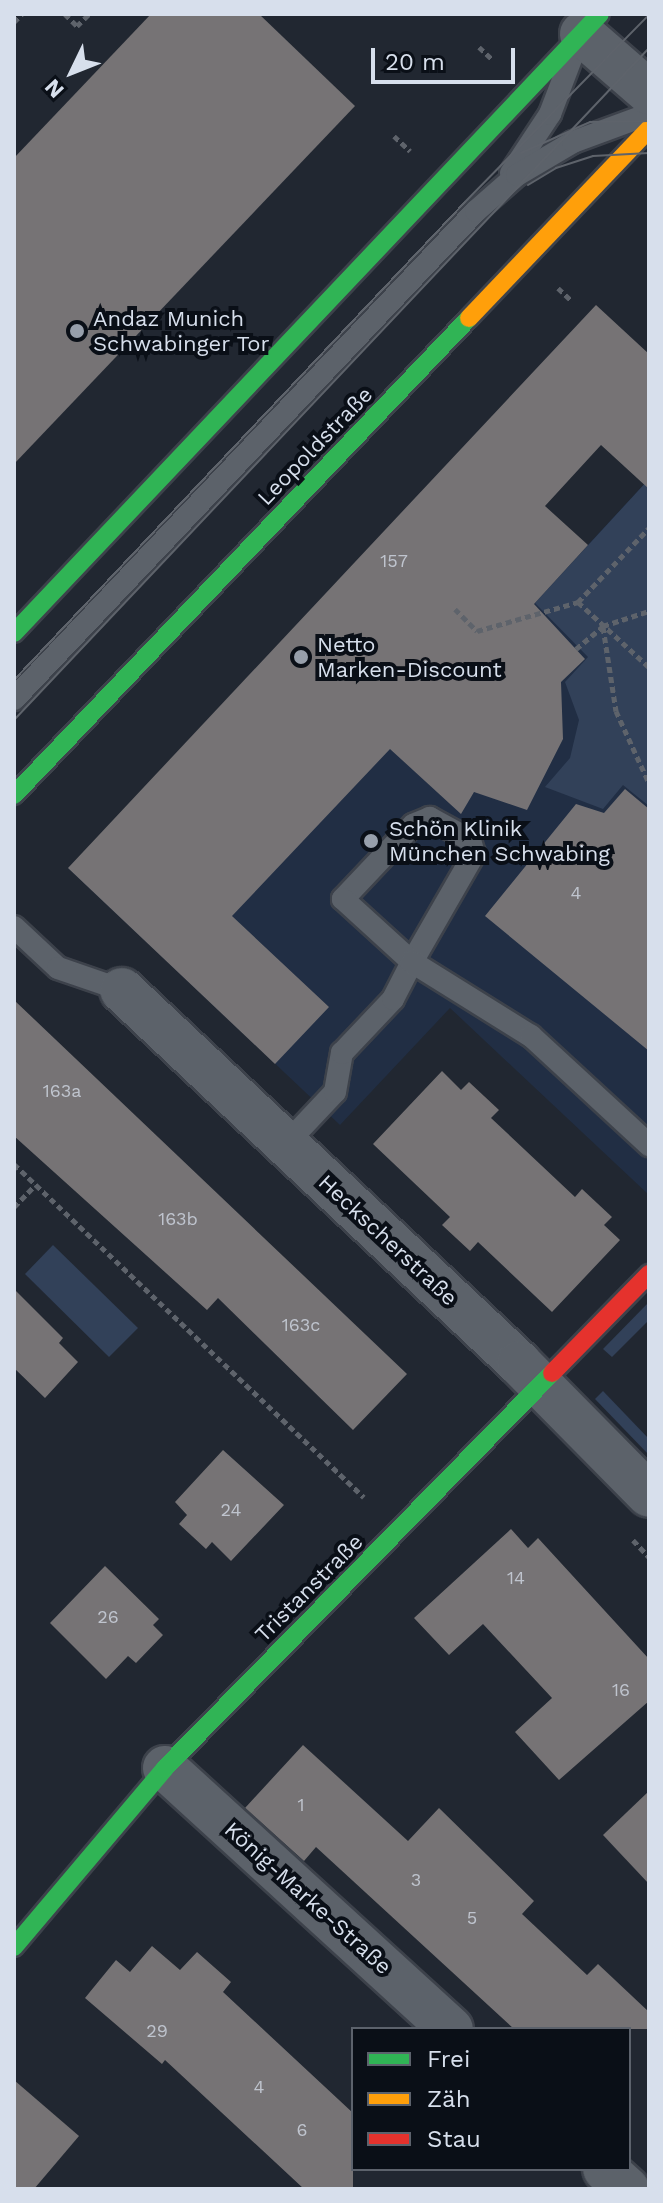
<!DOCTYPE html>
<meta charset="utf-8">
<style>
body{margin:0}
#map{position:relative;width:663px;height:2203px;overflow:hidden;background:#212731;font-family:"Work Sans",sans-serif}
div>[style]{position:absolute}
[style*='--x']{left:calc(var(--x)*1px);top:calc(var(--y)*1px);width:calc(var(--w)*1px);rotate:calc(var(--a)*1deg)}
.built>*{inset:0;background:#212e44}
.green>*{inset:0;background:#324159}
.building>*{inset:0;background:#767375}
.path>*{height:5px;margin-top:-2.5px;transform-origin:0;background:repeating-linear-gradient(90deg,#5e636b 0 6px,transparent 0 10px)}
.roads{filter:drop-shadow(2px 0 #3d424b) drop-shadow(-2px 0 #3d424b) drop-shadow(0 2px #3d424b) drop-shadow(0 -2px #3d424b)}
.lane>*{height:22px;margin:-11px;padding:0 11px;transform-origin:11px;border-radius:11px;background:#5c626a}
.street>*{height:44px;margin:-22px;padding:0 22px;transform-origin:22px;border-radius:22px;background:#5c626a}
.fast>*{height:18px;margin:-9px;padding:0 9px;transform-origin:9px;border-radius:9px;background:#30b455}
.slow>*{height:18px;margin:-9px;padding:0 9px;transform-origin:9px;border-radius:9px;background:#ff9f0a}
.jam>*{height:18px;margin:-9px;padding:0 9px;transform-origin:9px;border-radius:9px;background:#e5322d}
.tram>*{height:2px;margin:-1px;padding:0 1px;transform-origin:1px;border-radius:1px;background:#5e636b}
.dots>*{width:22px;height:22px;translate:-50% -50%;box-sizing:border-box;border:4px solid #0a0f17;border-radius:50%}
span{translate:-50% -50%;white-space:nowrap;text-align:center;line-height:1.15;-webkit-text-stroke:8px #0a0f17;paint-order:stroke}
.number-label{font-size:18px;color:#bfc4ce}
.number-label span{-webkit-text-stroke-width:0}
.poi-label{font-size:22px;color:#d7dfec}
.left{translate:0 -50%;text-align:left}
.street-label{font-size:22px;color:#d7dfec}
.frame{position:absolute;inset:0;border:16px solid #d7dfec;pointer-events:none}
.legend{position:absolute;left:351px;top:2027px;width:280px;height:144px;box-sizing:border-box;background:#0a0f17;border:2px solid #5c626c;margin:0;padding:10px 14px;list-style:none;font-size:24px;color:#d7dfec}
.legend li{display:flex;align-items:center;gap:16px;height:40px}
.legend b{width:40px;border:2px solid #5c626c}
.north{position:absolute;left:32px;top:32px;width:80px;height:80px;-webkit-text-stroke:6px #0a0f17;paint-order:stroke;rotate:227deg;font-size:22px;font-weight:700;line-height:32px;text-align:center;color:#d7dfec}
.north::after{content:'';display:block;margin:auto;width:28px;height:36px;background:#d7dfec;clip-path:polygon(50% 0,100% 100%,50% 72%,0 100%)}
.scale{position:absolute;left:371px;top:48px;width:144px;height:36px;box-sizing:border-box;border:4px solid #d7dfec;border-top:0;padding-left:10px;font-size:24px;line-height:28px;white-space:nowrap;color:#d7dfec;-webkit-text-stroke:6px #0a0f17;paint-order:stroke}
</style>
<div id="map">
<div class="built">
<div style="clip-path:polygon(649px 479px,649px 1195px,450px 1008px,340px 1125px,68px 868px,535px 602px)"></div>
</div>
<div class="green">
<div style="clip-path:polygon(649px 479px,649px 806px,623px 785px,603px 809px,545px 787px,570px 758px,579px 720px,565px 682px,588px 657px,535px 603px)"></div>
<div style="clip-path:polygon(53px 1245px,138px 1328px,109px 1357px,25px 1274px)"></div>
<div style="clip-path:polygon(649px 1302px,649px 1320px,612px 1357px,603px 1349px)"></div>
<div style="clip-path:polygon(603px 1391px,649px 1439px,649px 1455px,595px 1399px)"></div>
</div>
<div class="building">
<div style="clip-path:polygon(151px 14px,259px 14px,355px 106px,14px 464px,14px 158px)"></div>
<div style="clip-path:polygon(596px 305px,649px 354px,649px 489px,601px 445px,545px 506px,588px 545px,534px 604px,585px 659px,561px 682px,563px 739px,527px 810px,474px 792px,461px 814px,390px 749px,232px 916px,329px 1007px,275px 1064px,68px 868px)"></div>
<div style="clip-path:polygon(625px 789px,649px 809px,649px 1051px,485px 916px,576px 804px,604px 813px)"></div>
<div style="clip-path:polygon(14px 1000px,407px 1374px,353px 1430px,218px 1298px,207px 1310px,14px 1136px)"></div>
<div style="clip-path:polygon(442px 1071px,461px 1090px,469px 1082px,499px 1110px,491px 1118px,575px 1197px,582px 1189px,612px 1217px,604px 1225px,620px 1240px,552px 1312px,478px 1242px,470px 1251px,442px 1225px,450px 1217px,373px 1144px)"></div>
<div style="clip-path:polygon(14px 1289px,63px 1338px,59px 1343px,78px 1362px,45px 1398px,14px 1368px)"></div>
<div style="clip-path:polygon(223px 1450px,284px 1505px,231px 1561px,212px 1542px,206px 1549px,179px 1524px,187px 1515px,175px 1502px)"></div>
<div style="clip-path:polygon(511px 1529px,528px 1548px,538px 1538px,649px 1659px,649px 1701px,559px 1780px,515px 1732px,552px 1698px,483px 1624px,449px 1655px,414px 1618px)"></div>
<div style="clip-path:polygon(105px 1566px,159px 1619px,153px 1625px,163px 1635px,136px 1663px,128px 1656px,106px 1679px,50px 1623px)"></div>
<div style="clip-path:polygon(303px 1745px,408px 1841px,439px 1808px,534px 1901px,522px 1914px,587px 1975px,598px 1964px,649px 2012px,649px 2029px,514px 2029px,316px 1847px,304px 1861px,245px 1808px)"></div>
<div style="clip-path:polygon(649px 1791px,649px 1884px,603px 1835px)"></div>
<div style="clip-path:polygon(152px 1946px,180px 1970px,197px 1952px,231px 1982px,223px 1992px,353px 2113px,353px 2189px,304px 2189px,165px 2060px,162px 2064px,85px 1998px,116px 1960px,130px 1972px)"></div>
<div style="clip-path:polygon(14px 2080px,79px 2136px,34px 2189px,14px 2189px)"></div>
</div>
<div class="path">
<div style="--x:65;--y:14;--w:17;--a:45"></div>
<div style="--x:77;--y:26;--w:17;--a:-45"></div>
<div style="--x:14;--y:22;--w:11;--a:-45"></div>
<div style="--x:479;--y:47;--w:18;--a:43"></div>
<div style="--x:394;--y:136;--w:22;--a:43"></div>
<div style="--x:558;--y:288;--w:19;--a:43"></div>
<div style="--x:578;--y:602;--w:103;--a:-46.2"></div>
<div style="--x:455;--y:609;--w:31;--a:45"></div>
<div style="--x:477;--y:631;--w:105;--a:-16"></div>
<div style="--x:578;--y:602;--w:96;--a:42.5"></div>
<div style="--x:603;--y:627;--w:85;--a:81.2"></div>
<div style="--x:616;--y:711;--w:79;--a:65.4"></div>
<div style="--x:576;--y:649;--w:35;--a:-40"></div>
<div style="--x:603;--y:626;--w:48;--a:-18.1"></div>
<div style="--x:14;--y:1164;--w:483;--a:43.6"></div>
<div style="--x:14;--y:1207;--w:30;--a:-46"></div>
<div style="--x:633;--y:1540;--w:23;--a:47"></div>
</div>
<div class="roads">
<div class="lane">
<div style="--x:511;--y:173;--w:71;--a:-56.5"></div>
<div style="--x:550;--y:114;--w:59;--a:-69.1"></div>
<div style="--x:14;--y:699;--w:672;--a:-46.57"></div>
<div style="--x:476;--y:211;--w:55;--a:-41.3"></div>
<div style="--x:517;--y:175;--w:65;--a:-30.5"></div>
<div style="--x:573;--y:142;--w:81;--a:-20.2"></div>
<div style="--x:14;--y:927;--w:60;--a:43"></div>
<div style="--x:58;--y:968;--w:68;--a:19"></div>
<div style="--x:286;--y:1144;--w:71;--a:-46.7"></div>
<div style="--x:335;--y:1092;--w:40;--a:-80"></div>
<div style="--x:342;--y:1053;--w:74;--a:-46.6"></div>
<div style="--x:393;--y:999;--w:42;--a:-62.8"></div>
<div style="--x:412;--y:962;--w:125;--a:-60.1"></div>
<div style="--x:474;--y:854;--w:15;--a:-106"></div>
<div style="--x:470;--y:840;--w:46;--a:-151.2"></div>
<div style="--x:430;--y:818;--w:18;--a:158"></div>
<div style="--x:413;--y:825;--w:102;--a:133.4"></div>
<div style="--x:343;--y:899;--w:93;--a:42.4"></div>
<div style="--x:412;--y:962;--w:140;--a:31.9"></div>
<div style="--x:531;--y:1036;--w:161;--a:42.7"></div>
</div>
<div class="street">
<div style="--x:582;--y:34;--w:89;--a:40.9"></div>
<div style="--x:122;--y:990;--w:545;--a:43.21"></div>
<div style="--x:519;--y:1363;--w:185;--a:45.4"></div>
<div style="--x:165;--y:1768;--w:387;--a:42.4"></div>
<div style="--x:605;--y:2169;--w:30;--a:42"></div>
</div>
<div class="fast">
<div style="--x:14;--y:633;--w:852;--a:-46.57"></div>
<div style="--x:14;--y:795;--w:659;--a:-46.35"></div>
<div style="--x:14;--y:1947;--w:234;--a:-49.8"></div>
<div style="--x:165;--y:1768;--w:553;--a:-45.59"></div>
</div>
<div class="slow">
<div style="--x:469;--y:318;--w:261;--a:-46.4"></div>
</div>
<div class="jam">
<div style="--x:552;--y:1373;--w:139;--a:-45.6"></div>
</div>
</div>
<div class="tram">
<div style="--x:521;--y:153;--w:76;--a:-24.2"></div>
<div style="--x:590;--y:122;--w:59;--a:-1"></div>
<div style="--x:528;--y:185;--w:33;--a:-31"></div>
<div style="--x:556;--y:168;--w:39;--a:-18"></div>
<div style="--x:593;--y:156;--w:56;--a:-3.1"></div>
<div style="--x:14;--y:680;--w:657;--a:-46.66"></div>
<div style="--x:465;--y:202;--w:262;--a:-45.5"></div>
<div style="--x:14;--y:720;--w:925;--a:-46.62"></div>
</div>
<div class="dots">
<div style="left:77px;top:331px;background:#979fab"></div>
<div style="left:301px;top:657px;background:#979fab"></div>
<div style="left:371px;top:841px;background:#979fab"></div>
</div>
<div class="number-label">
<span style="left:394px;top:561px">157</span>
<span style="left:576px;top:893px">4</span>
<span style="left:62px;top:1091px">163a</span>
<span style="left:178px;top:1219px">163b</span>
<span style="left:301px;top:1325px">163c</span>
<span style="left:231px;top:1510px">24</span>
<span style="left:516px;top:1578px">14</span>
<span style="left:108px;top:1617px">26</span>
<span style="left:621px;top:1690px">16</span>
<span style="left:301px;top:1805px">1</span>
<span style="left:416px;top:1880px">3</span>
<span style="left:472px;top:1918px">5</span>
<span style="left:157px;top:2031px">29</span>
<span style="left:259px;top:2087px">4</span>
<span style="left:302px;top:2130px">6</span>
</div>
<div class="poi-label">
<span class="left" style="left:93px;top:331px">Andaz Munich<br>Schwabinger Tor</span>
<span class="left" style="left:317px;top:657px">Netto<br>Marken-Discount</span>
<span class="left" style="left:389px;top:841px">Schön Klinik<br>München Schwabing</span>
</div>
<div class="street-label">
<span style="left:315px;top:446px;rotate:-46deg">Leopoldstraße</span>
<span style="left:388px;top:1240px;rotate:43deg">Heckscherstraße</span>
<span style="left:309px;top:1588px;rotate:-45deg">Tristanstraße</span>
<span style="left:308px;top:1898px;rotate:42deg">König-Marke-Straße</span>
</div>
<div class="frame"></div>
<ul class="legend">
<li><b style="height:10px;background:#30b455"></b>Frei</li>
<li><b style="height:10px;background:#ff9f0a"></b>Zäh</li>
<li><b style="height:10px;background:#e5322d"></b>Stau</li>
</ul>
<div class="north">N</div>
<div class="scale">20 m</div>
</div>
